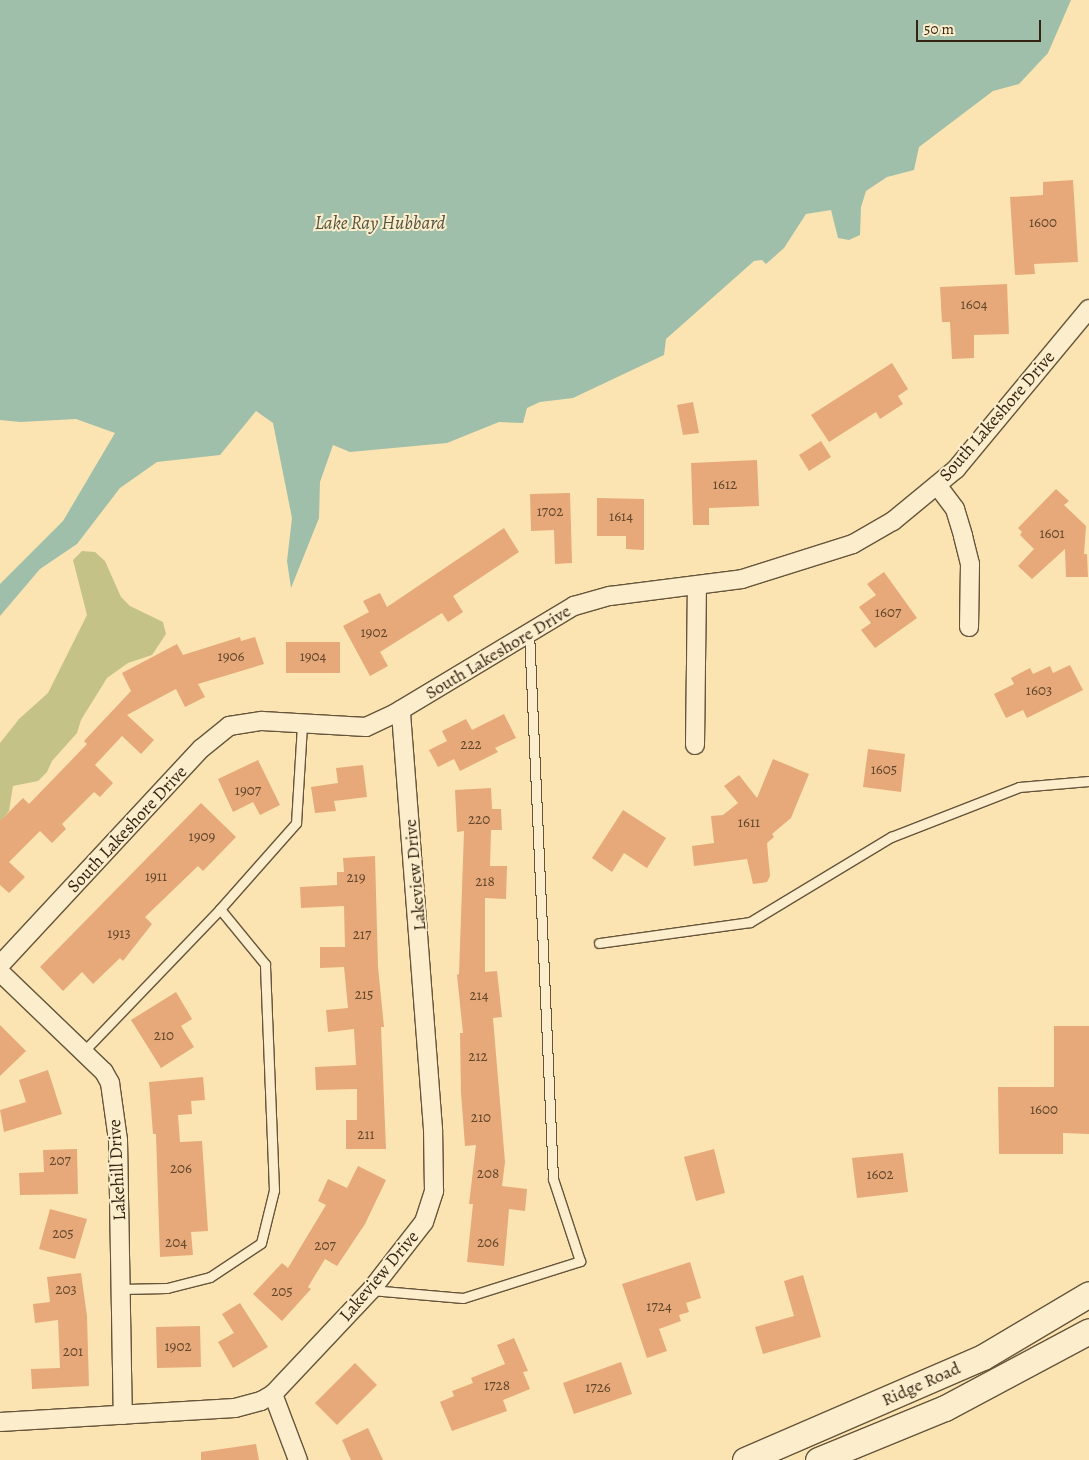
<!DOCTYPE html>
<style>
body{margin:0}
#map{position:relative;width:1089px;height:1460px;overflow:hidden;background:#fbe4b2;font-family:Alegreya,serif}
div>[style]{position:absolute}
[style*='--x']{left:calc(var(--x)*1px);top:calc(var(--y)*1px);width:calc(var(--w)*1px);rotate:calc(var(--a)*1deg)}
.green>*{inset:0;background:#c5c288}
.water>*{inset:0;background:#9fbfaa}
.building>*{inset:0;background:#e7a979}
.roads{filter:drop-shadow(1px 0 #66553a) drop-shadow(-1px 0 #66553a) drop-shadow(0 1px #66553a) drop-shadow(0 -1px #66553a)}
.lane>*{height:9px;margin:-4.5px;padding:0 4.5px;transform-origin:4.5px;border-radius:4.5px;background:#fcedcd}
.street>*{height:18px;margin:-9px;padding:0 9px;transform-origin:9px;border-radius:9px;background:#fcedcd}
.secondary>*{height:25px;margin:-12.5px;padding:0 12.5px;transform-origin:12.5px;border-radius:12.5px;background:#fcedcd}
span{translate:-50% -50%;white-space:nowrap;text-align:center;line-height:1.15;-webkit-text-stroke:4px #fcedcd;paint-order:stroke}
.number-label{font-size:15px;color:#61462c}
.number-label span{-webkit-text-stroke-width:0}
.street-label{font-size:18px;color:#342512}
.water-label{font-size:19px;color:#545340;font-style:italic}
.scale{position:absolute;left:916px;top:20px;width:125px;height:22px;box-sizing:border-box;border:2px solid #342512;border-top:0;padding-left:6px;font-size:15px;line-height:18px;white-space:nowrap;color:#342512;-webkit-text-stroke:4px #fcedcd;paint-order:stroke}
</style>
<div id="map">
<div class="green">
<div style="clip-path:polygon(82px 551px,95px 552px,105px 561px,121px 597px,130px 606px,163px 622px,166px 634px,152px 655px,128px 663px,107px 678px,81px 720px,77px 733px,52px 761px,47px 772px,38px 781px,13px 786px,9px 811px,0 822px,0 743px,19px 719px,48px 693px,87px 615px,73px 560px)"></div>
</div>
<div class="water">
<div style="clip-path:polygon(0 0,1071px 0,1048px 53px,1019px 84px,993px 91px,919px 147px,914px 170px,887px 177px,866px 191px,861px 207px,860px 235px,849px 240px,838px 238px,831px 210px,806px 214px,784px 248px,766px 264px,762px 260px,754px 261px,666px 339px,664px 355px,573px 398px,540px 402px,527px 408px,523px 423px,499px 422px,447px 443px,350px 452px,333px 445px,320px 482px,319px 518px,291px 588px,287px 561px,292px 518px,273px 423px,256px 411px,220px 455px,157px 462px,120px 488px,77px 544px,40px 569px,0 616px,0 584px,63px 521px,115px 433px,76px 419px,20px 422px,0 420px)"></div>
</div>
<div class="building">
<div style="clip-path:polygon(1073px 180px,1078px 262px,1034px 264px,1035px 274px,1015px 275px,1010px 197px,1043px 195px,1043px 182px)"></div>
<div style="clip-path:polygon(1007px 284px,1009px 334px,974px 335px,974px 358px,952px 359px,950px 322px,942px 322px,940px 287px)"></div>
<div style="clip-path:polygon(892px 363px,908px 389px,898px 396px,903px 404px,880px 419px,876px 412px,829px 442px,811px 415px)"></div>
<div style="clip-path:polygon(693px 402px,699px 433px,683px 435px,677px 405px)"></div>
<div style="clip-path:polygon(821px 441px,831px 457px,809px 471px,799px 455px)"></div>
<div style="clip-path:polygon(757px 460px,759px 506px,709px 508px,709px 525px,693px 525px,691px 463px)"></div>
<div style="clip-path:polygon(1056px 489px,1069px 501px,1064px 505px,1086px 526px,1084px 554px,1087px 554px,1088px 577px,1066px 577px,1065px 549px,1032px 579px,1018px 566px,1034px 549px,1020px 535px,1022px 532px,1018px 528px)"></div>
<div style="clip-path:polygon(570px 493px,572px 563px,555px 564px,554px 530px,531px 531px,530px 494px)"></div>
<div style="clip-path:polygon(597px 498px,644px 499px,644px 550px,626px 549px,626px 536px,597px 536px)"></div>
<div style="clip-path:polygon(504px 528px,519px 552px,453px 596px,463px 612px,448px 622px,442px 613px,380px 652px,388px 666px,370px 676px,343px 626px,369px 612px,363px 601px,380px 593px,387px 607px)"></div>
<div style="clip-path:polygon(884px 572px,917px 618px,875px 648px,861px 630px,871px 623px,859px 607px,876px 595px,867px 584px)"></div>
<div style="clip-path:polygon(240px 637px,241px 641px,255px 637px,264px 664px,198px 684px,205px 697px,185px 707px,176px 689px,127px 715px,154px 740px,141px 754px,122px 736px,95px 765px,113px 783px,100px 797px,94px 792px,62px 824px,66px 829px,52px 843px,40px 831px,9px 862px,25px 877px,9px 893px,0 885px,0 821px,23px 798px,29px 804px,87px 744px,84px 741px,131px 691px,122px 673px,177px 644px,183px 655px)"></div>
<div style="clip-path:polygon(286px 642px,340px 642px,340px 673px,286px 673px)"></div>
<div style="clip-path:polygon(1070px 665px,1083px 690px,1027px 718px,1023px 710px,1006px 718px,994px 694px,1014px 684px,1011px 678px,1030px 668px,1033px 674px,1050px 666px,1053px 673px)"></div>
<div style="clip-path:polygon(504px 714px,516px 738px,495px 748px,498px 752px,460px 771px,454px 759px,438px 767px,429px 750px,447px 741px,442px 731px,466px 719px,472px 730px)"></div>
<div style="clip-path:polygon(868px 749px,905px 754px,901px 792px,863px 787px)"></div>
<div style="clip-path:polygon(773px 759px,809px 774px,791px 818px,772px 834px,774px 837px,767px 843px,770px 876px,767px 882px,753px 884px,747px 859px,694px 866px,692px 846px,714px 843px,711px 816px,723px 815px,738px 803px,724px 786px,739px 775px,757px 798px)"></div>
<div style="clip-path:polygon(258px 760px,280px 805px,260px 815px,253px 802px,233px 812px,218px 779px)"></div>
<div style="clip-path:polygon(363px 765px,367px 797px,334px 801px,336px 811px,315px 813px,311px 787px,338px 783px,336px 768px)"></div>
<div style="clip-path:polygon(491px 788px,492px 809px,501px 809px,502px 830px,491px 830px,490px 866px,507px 866px,506px 899px,485px 898px,485px 972px,497px 971px,502px 1017px,493px 1018px,505px 1162px,502px 1186px,527px 1189px,525px 1211px,509px 1209px,504px 1266px,467px 1262px,473px 1204px,469px 1204px,476px 1145px,465px 1146px,461px 1093px,460px 1033px,463px 1033px,457px 975px,459px 974px,464px 831px,457px 832px,455px 790px)"></div>
<div style="clip-path:polygon(201px 803px,236px 837px,203px 871px,198px 866px,145px 917px,152px 924px,123px 961px,120px 958px,93px 984px,82px 972px,63px 991px,40px 967px)"></div>
<div style="clip-path:polygon(623px 810px,666px 838px,647px 868px,624px 853px,612px 872px,592px 858px)"></div>
<div style="clip-path:polygon(375px 856px,378px 967px,384px 1027px,381px 1027px,386px 1149px,346px 1149px,346px 1120px,357px 1120px,357px 1089px,316px 1090px,315px 1067px,356px 1065px,354px 1029px,328px 1032px,326px 1010px,348px 1008px,344px 967px,320px 968px,320px 947px,345px 947px,344px 906px,301px 908px,300px 887px,337px 885px,337px 872px,344px 872px,343px 858px)"></div>
<div style="clip-path:polygon(176px 992px,192px 1019px,181px 1026px,194px 1047px,161px 1068px,131px 1020px)"></div>
<div style="clip-path:polygon(0 1025px,26px 1051px,0 1076px)"></div>
<div style="clip-path:polygon(1054px 1026px,1089px 1026px,1089px 1134px,1063px 1133px,1063px 1154px,999px 1154px,998px 1087px,1054px 1087px)"></div>
<div style="clip-path:polygon(48px 1070px,62px 1114px,4px 1132px,0 1110px,26px 1102px,19px 1080px)"></div>
<div style="clip-path:polygon(203px 1077px,205px 1100px,191px 1101px,192px 1114px,178px 1115px,180px 1142px,202px 1141px,208px 1231px,191px 1232px,193px 1255px,160px 1257px,156px 1134px,153px 1134px,149px 1082px)"></div>
<div style="clip-path:polygon(77px 1149px,78px 1194px,20px 1195px,19px 1173px,44px 1172px,43px 1150px)"></div>
<div style="clip-path:polygon(714px 1149px,725px 1193px,696px 1201px,684px 1157px)"></div>
<div style="clip-path:polygon(903px 1153px,908px 1192px,857px 1198px,852px 1158px)"></div>
<div style="clip-path:polygon(358px 1166px,386px 1180px,365px 1224px,337px 1266px,325px 1259px,308px 1287px,311px 1289px,282px 1321px,253px 1294px,282px 1263px,288px 1268px,326px 1205px,318px 1201px,328px 1179px,347px 1188px)"></div>
<div style="clip-path:polygon(50px 1209px,87px 1219px,75px 1259px,39px 1249px)"></div>
<div style="clip-path:polygon(690px 1262px,701px 1298px,686px 1303px,689px 1312px,679px 1315px,681px 1321px,659px 1329px,667px 1351px,647px 1358px,622px 1284px)"></div>
<div style="clip-path:polygon(81px 1273px,87px 1316px,89px 1386px,32px 1389px,31px 1369px,60px 1368px,58px 1320px,35px 1323px,33px 1304px,50px 1302px,47px 1277px)"></div>
<div style="clip-path:polygon(803px 1275px,821px 1337px,763px 1354px,755px 1327px,794px 1316px,784px 1281px)"></div>
<div style="clip-path:polygon(240px 1303px,268px 1347px,233px 1368px,218px 1342px,234px 1333px,222px 1314px)"></div>
<div style="clip-path:polygon(200px 1326px,201px 1367px,157px 1368px,156px 1327px)"></div>
<div style="clip-path:polygon(514px 1338px,528px 1371px,523px 1372px,530px 1389px,503px 1400px,507px 1411px,452px 1431px,440px 1402px,454px 1396px,452px 1391px,473px 1383px,471px 1378px,505px 1364px,497px 1345px)"></div>
<div style="clip-path:polygon(621px 1362px,632px 1394px,574px 1414px,563px 1383px)"></div>
<div style="clip-path:polygon(355px 1363px,377px 1385px,337px 1425px,315px 1403px)"></div>
<div style="clip-path:polygon(368px 1428px,383px 1460px,351px 1460px,342px 1440px)"></div>
<div style="clip-path:polygon(256px 1444px,259px 1460px,201px 1460px,201px 1452px)"></div>
</div>
<div class="roads">
<div class="lane">
<div style="--x:599;--y:943;--w:152;--a:-7.9"></div>
<div style="--x:750;--y:922;--w:165;--a:-31.1"></div>
<div style="--x:891;--y:837;--w:137;--a:-21.3"></div>
<div style="--x:1019;--y:787;--w:70;--a:-4.9"></div>
<div style="--x:83;--y:1052;--w:198;--a:-46.2"></div>
<div style="--x:220;--y:909;--w:115;--a:-48.5"></div>
<div style="--x:296;--y:823;--w:98;--a:-86.5"></div>
<div style="--x:121;--y:1289;--w:46;--a:-1.2"></div>
<div style="--x:167;--y:1288;--w:44;--a:-14.3"></div>
<div style="--x:210;--y:1277;--w:61;--a:-33.7"></div>
<div style="--x:261;--y:1243;--w:55;--a:-76.2"></div>
<div style="--x:274;--y:1190;--w:226;--a:-92.3"></div>
<div style="--x:265;--y:964;--w:71;--a:-129.3"></div>
<div style="--x:371;--y:1290;--w:92;--a:5"></div>
<div style="--x:463;--y:1298;--w:123;--a:-17.5"></div>
<div style="--x:580;--y:1261;--w:86;--a:-108.2"></div>
<div style="--x:553;--y:1179;--w:548;--a:-92.51"></div>
</div>
<div class="street">
<div style="--x:937;--y:485;--w:30;--a:53"></div>
<div style="--x:955;--y:509;--w:28;--a:73"></div>
<div style="--x:963;--y:536;--w:29;--a:76"></div>
<div style="--x:970;--y:564;--w:63;--a:90.9"></div>
<div style="--x:695;--y:745;--w:159;--a:-89.3"></div>
<div style="--x:0;--y:965;--w:296;--a:-47.1"></div>
<div style="--x:202;--y:748;--w:35;--a:-39"></div>
<div style="--x:229;--y:726;--w:33;--a:-9"></div>
<div style="--x:262;--y:721;--w:104;--a:3.3"></div>
<div style="--x:366;--y:727;--w:31;--a:-25"></div>
<div style="--x:394;--y:714;--w:210;--a:-31"></div>
<div style="--x:574;--y:606;--w:37;--a:-16"></div>
<div style="--x:610;--y:596;--w:133;--a:-7.3"></div>
<div style="--x:742;--y:579;--w:116;--a:-17.5"></div>
<div style="--x:853;--y:544;--w:46;--a:-29.9"></div>
<div style="--x:893;--y:521;--w:82;--a:-39.5"></div>
<div style="--x:956;--y:469;--w:208;--a:-50.3"></div>
<div style="--x:0;--y:972;--w:144;--a:43.9"></div>
<div style="--x:104;--y:1072;--w:13;--a:61"></div>
<div style="--x:110;--y:1083;--w:58;--a:82"></div>
<div style="--x:118;--y:1140;--w:275;--a:89"></div>
<div style="--x:273;--y:1394;--w:71;--a:69.3"></div>
<div style="--x:0;--y:1422;--w:235;--a:-3.4"></div>
<div style="--x:235;--y:1408;--w:27;--a:-15"></div>
<div style="--x:261;--y:1401;--w:14;--a:-30"></div>
<div style="--x:273;--y:1394;--w:143;--a:-46.7"></div>
<div style="--x:371;--y:1290;--w:86;--a:-52.1"></div>
<div style="--x:424;--y:1222;--w:33;--a:-72"></div>
<div style="--x:434;--y:1191;--w:62;--a:-90.9"></div>
<div style="--x:433;--y:1129;--w:420;--a:-94.4"></div>
</div>
<div class="secondary">
<div style="--x:745;--y:1460;--w:259;--a:-23.4"></div>
<div style="--x:983;--y:1357;--w:123;--a:-30.7"></div>
<div style="--x:818;--y:1460;--w:137;--a:-22.3"></div>
<div style="--x:945;--y:1408;--w:163;--a:-28.1"></div>
</div>
</div>
<div class="number-label">
<span style="left:1043px;top:223px">1600</span>
<span style="left:974px;top:305px">1604</span>
<span style="left:725px;top:485px">1612</span>
<span style="left:550px;top:512px">1702</span>
<span style="left:621px;top:517px">1614</span>
<span style="left:1052px;top:534px">1601</span>
<span style="left:888px;top:613px">1607</span>
<span style="left:374px;top:633px">1902</span>
<span style="left:231px;top:657px">1906</span>
<span style="left:313px;top:657px">1904</span>
<span style="left:1039px;top:691px">1603</span>
<span style="left:471px;top:745px">222</span>
<span style="left:884px;top:770px">1605</span>
<span style="left:248px;top:791px">1907</span>
<span style="left:479px;top:820px">220</span>
<span style="left:749px;top:823px">1611</span>
<span style="left:202px;top:837px">1909</span>
<span style="left:156px;top:877px">1911</span>
<span style="left:356px;top:878px">219</span>
<span style="left:485px;top:882px">218</span>
<span style="left:119px;top:934px">1913</span>
<span style="left:362px;top:935px">217</span>
<span style="left:364px;top:995px">215</span>
<span style="left:479px;top:996px">214</span>
<span style="left:164px;top:1036px">210</span>
<span style="left:478px;top:1057px">212</span>
<span style="left:1044px;top:1110px">1600</span>
<span style="left:481px;top:1118px">210</span>
<span style="left:366px;top:1135px">211</span>
<span style="left:60px;top:1161px">207</span>
<span style="left:181px;top:1169px">206</span>
<span style="left:488px;top:1174px">208</span>
<span style="left:880px;top:1175px">1602</span>
<span style="left:63px;top:1234px">205</span>
<span style="left:176px;top:1243px">204</span>
<span style="left:488px;top:1243px">206</span>
<span style="left:325px;top:1246px">207</span>
<span style="left:66px;top:1290px">203</span>
<span style="left:282px;top:1292px">205</span>
<span style="left:659px;top:1307px">1724</span>
<span style="left:178px;top:1347px">1902</span>
<span style="left:73px;top:1352px">201</span>
<span style="left:497px;top:1386px">1728</span>
<span style="left:598px;top:1388px">1726</span>
</div>
<div class="street-label">
<span style="left:997px;top:416px;rotate:-49deg">South Lakeshore Drive</span>
<span style="left:498px;top:652px;rotate:-31deg">South Lakeshore Drive</span>
<span style="left:127px;top:829px;rotate:-47deg">South Lakeshore Drive</span>
<span style="left:415px;top:875px;rotate:-95deg">Lakeview Drive</span>
<span style="left:117px;top:1170px;rotate:-93deg">Lakehill Drive</span>
<span style="left:379px;top:1276px;rotate:-50deg">Lakeview Drive</span>
<span style="left:921px;top:1384px;rotate:-24deg">Ridge Road</span>
</div>
<div class="water-label">
<span style="left:380px;top:224px">Lake Ray Hubbard</span>
</div>
<div class="scale">50 m</div>
</div>
